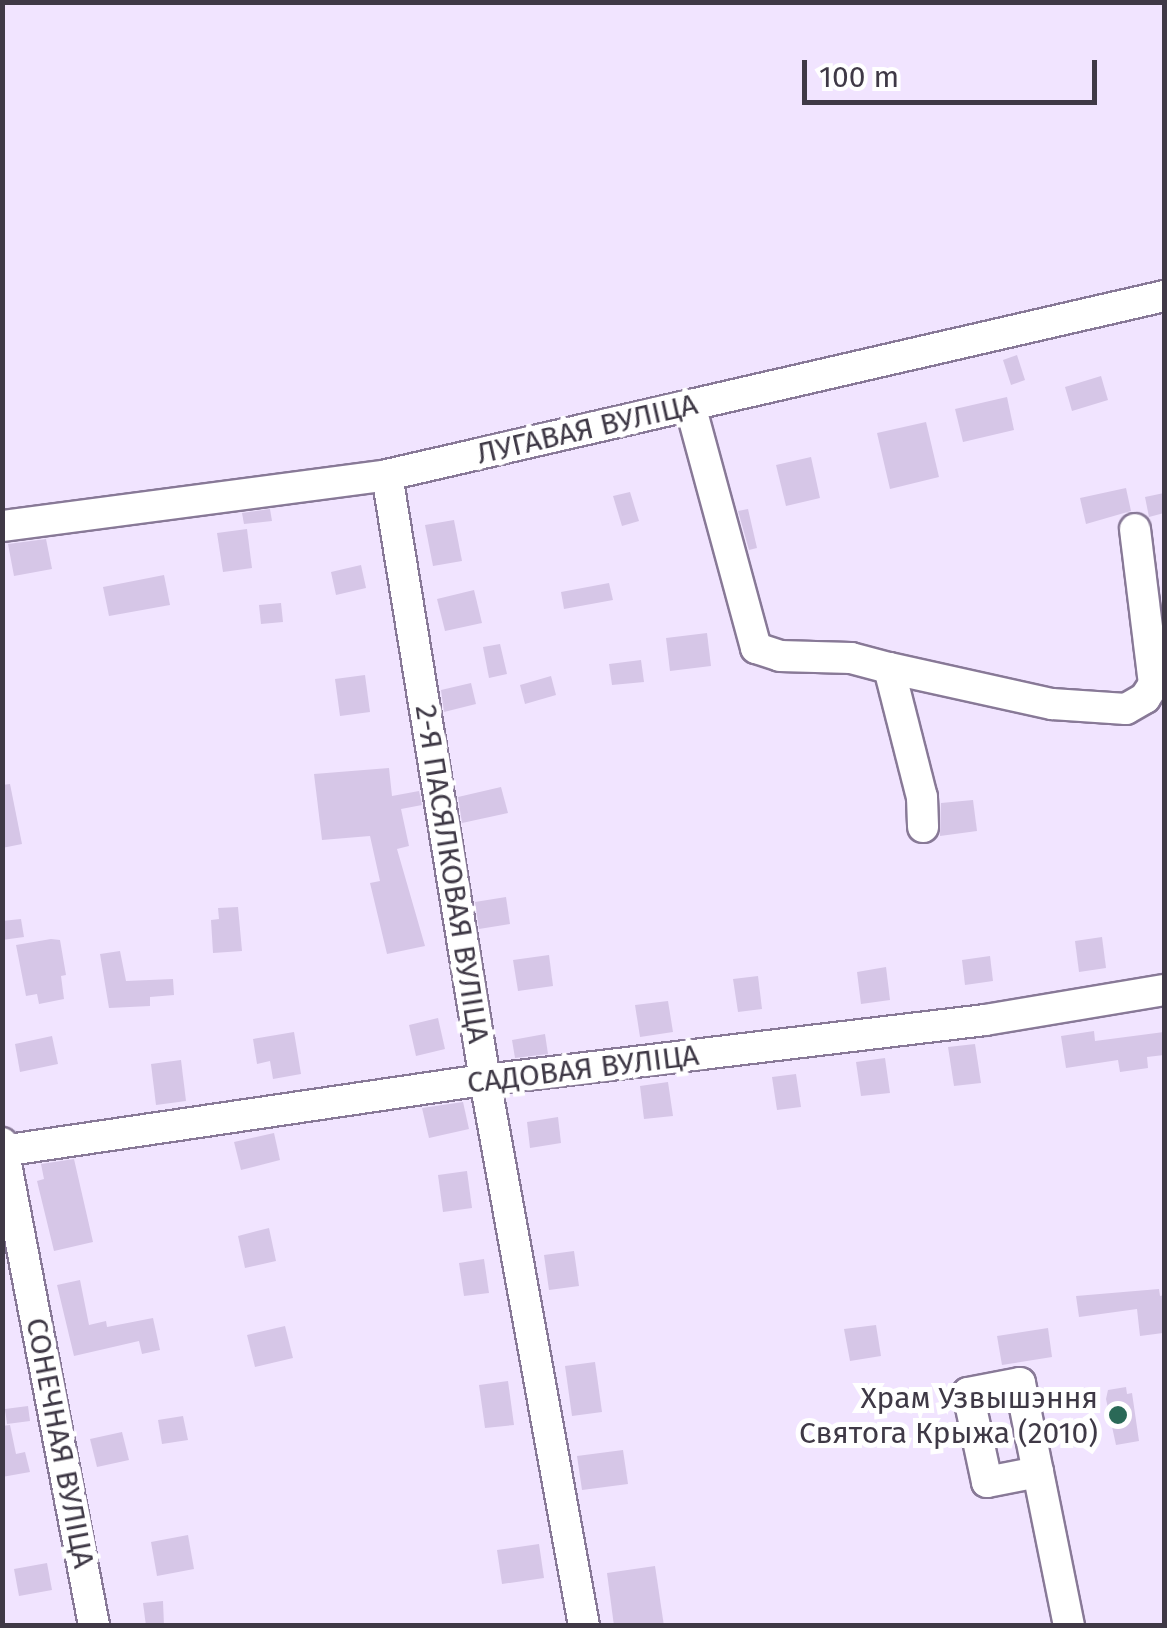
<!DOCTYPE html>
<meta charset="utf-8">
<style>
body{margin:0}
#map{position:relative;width:1167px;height:1628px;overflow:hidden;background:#f1e4ff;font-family:"Fira Sans",sans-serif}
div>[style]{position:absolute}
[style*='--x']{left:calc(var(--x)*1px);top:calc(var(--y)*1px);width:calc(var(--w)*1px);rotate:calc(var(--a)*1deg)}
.building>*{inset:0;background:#d6c6e7}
.roads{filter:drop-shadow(2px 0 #887997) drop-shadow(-2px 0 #887997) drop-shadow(0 2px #887997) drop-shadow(0 -2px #887997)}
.minor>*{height:30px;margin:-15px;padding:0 15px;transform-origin:15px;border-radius:15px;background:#fff}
.dots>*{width:28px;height:28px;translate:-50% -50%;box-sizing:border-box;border:5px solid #fff;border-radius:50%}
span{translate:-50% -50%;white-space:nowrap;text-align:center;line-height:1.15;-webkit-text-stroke:10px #fff;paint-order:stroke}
.street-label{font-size:30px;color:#3f3946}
.poi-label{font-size:30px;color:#3f3946}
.right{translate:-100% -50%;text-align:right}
.frame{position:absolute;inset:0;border:5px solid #3f3946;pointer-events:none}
.scale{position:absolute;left:802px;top:60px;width:295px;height:45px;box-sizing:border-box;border:5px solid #3f3946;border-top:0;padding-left:12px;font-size:30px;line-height:35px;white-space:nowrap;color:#3f3946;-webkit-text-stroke:8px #fff;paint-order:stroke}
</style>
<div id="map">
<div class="building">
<div style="clip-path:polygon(1017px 355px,1025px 380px,1011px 385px,1003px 360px)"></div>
<div style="clip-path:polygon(1101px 376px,1108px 400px,1072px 411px,1065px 387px)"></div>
<div style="clip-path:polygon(1007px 397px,1014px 430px,963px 442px,955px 409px)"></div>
<div style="clip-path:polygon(926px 422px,939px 477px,890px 489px,877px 433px)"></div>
<div style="clip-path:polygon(811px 457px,820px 498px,786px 506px,776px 465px)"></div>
<div style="clip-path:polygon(1126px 488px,1131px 511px,1086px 524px,1080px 498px)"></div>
<div style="clip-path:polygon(630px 492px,639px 521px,622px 526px,613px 496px)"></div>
<div style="clip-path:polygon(1164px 493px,1164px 513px,1149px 517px,1145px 497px)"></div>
<div style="clip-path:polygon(270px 509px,272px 521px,244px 524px,242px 513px)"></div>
<div style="clip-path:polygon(748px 509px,757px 548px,749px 550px,738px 511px)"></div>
<div style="clip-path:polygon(454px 520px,462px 561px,433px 566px,425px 525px)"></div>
<div style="clip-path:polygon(247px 529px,252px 568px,223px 572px,217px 533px)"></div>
<div style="clip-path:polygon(46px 539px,52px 569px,14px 576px,8px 544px)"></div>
<div style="clip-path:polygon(361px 565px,366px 588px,336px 595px,331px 572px)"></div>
<div style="clip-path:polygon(164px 575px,170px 605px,109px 616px,103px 587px)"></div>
<div style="clip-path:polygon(609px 583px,613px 600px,564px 609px,561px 592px)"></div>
<div style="clip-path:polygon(474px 590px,482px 623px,445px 631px,437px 599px)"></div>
<div style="clip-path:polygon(281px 603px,283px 622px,261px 624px,259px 605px)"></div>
<div style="clip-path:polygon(707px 633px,711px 666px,670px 671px,666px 638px)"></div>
<div style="clip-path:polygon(500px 644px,507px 674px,489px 678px,483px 647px)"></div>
<div style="clip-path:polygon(641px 660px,644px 682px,612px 685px,609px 664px)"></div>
<div style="clip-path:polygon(365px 675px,370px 712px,340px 716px,335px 679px)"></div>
<div style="clip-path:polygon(551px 676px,556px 695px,525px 704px,520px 685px)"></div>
<div style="clip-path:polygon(471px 683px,476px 704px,444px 712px,441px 690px)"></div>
<div style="clip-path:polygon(389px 768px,392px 796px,419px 791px,422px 805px,401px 809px,409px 846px,397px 849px,425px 946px,387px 954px,370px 883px,380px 881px,370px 836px,322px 840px,314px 774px)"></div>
<div style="clip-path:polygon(10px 784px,22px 844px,2px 848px,2px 785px)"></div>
<div style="clip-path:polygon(501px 787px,508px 813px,462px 823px,458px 797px)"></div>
<div style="clip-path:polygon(973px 800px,977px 831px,940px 836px,941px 803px)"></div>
<div style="clip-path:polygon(506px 897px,510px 924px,479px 929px,475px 902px)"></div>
<div style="clip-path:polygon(238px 907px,242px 951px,213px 953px,211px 920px,219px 919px,218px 908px)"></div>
<div style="clip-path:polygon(21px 919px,24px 937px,2px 940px,2px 921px)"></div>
<div style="clip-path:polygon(1102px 937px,1106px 968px,1079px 972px,1075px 941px)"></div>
<div style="clip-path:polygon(51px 939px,60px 940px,66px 975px,61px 976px,64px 999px,39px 1004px,37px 994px,26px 996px,16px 945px)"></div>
<div style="clip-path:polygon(120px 951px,126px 981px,173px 979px,174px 995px,150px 997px,150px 1006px,109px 1008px,100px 954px)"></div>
<div style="clip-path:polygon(549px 955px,553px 986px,518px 991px,513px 960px)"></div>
<div style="clip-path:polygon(990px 956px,993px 981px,965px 985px,962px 960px)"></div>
<div style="clip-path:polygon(886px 967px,890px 1000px,861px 1004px,857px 972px)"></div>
<div style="clip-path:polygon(758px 976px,762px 1009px,738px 1012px,733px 979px)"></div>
<div style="clip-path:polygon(668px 1001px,673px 1032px,640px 1037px,635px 1005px)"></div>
<div style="clip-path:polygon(438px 1018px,445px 1049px,416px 1056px,409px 1025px)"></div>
<div style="clip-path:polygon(1094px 1031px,1095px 1041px,1164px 1032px,1164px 1055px,1147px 1057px,1148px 1068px,1120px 1072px,1118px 1060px,1066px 1068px,1061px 1036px)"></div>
<div style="clip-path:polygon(294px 1032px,301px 1074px,273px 1079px,270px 1061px,257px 1064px,253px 1039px)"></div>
<div style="clip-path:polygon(545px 1034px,548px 1054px,515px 1058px,512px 1040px)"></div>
<div style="clip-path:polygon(52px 1036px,58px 1064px,20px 1072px,15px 1044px)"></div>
<div style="clip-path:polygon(975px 1044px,981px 1083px,954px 1086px,948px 1047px)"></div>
<div style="clip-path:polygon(885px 1058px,890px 1093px,861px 1096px,856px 1062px)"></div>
<div style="clip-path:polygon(181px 1060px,186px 1101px,156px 1105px,151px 1064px)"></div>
<div style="clip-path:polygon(796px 1074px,801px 1107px,777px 1110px,772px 1077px)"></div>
<div style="clip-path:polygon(668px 1082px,673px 1116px,644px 1119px,640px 1086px)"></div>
<div style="clip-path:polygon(463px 1102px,469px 1129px,429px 1138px,422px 1108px)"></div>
<div style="clip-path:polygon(558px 1117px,561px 1143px,530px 1148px,527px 1122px)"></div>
<div style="clip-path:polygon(274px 1133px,280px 1160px,241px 1170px,234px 1142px)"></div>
<div style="clip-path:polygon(74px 1159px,93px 1242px,54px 1251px,37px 1181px,44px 1179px,41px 1164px)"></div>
<div style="clip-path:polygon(467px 1171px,472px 1208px,443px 1212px,438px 1175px)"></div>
<div style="clip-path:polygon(269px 1228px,276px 1261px,245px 1268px,238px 1236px)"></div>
<div style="clip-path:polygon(574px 1251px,579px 1286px,549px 1290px,544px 1255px)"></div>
<div style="clip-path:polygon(484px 1259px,489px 1293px,464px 1296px,459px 1263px)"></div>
<div style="clip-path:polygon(80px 1280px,89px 1325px,106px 1321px,107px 1327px,153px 1318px,160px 1350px,142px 1354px,139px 1341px,74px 1356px,57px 1285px)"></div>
<div style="clip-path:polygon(1159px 1289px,1160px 1296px,1164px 1295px,1163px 1333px,1140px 1336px,1137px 1309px,1079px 1317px,1076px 1296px)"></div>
<div style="clip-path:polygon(876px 1325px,881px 1356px,850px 1361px,844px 1329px)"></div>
<div style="clip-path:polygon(285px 1326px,293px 1358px,255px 1367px,247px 1335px)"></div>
<div style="clip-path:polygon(1048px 1328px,1052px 1357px,1002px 1365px,997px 1336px)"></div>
<div style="clip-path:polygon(595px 1362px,602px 1412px,572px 1416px,565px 1366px)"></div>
<div style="clip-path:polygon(508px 1381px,514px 1425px,485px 1428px,479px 1385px)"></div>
<div style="clip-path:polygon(1126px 1387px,1127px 1394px,1132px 1393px,1139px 1441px,1116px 1445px,1106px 1399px,1108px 1390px)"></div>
<div style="clip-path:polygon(28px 1406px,30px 1421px,7px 1424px,5px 1409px)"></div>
<div style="clip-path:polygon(183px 1416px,188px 1440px,162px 1444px,158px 1420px)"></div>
<div style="clip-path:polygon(10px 1425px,16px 1454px,25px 1452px,30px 1472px,2px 1477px,2px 1426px)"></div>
<div style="clip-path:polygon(122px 1432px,129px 1460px,97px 1467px,90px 1439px)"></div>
<div style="clip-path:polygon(623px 1450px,628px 1484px,582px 1490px,577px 1456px)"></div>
<div style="clip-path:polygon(188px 1535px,194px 1569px,157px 1576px,151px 1542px)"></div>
<div style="clip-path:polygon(539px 1544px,544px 1578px,502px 1584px,497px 1550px)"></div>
<div style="clip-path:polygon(47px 1563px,52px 1590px,19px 1596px,14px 1569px)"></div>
<div style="clip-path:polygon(655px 1566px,664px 1626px,614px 1626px,607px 1573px)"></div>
<div style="clip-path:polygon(163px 1601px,164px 1626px,146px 1626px,143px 1603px)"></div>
</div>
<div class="roads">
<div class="minor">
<div style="--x:690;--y:405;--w:252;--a:74.8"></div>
<div style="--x:756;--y:648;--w:25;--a:18"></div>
<div style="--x:780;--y:656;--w:71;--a:1.6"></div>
<div style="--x:851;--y:658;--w:39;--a:15"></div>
<div style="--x:889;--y:668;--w:133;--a:75.7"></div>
<div style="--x:922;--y:797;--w:30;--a:88"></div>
<div style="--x:387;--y:475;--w:613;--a:80.8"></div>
<div style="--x:485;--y:1080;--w:555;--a:79.72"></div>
<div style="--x:2;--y:526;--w:388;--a:-7.5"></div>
<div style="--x:387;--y:475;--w:797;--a:-12.97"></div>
<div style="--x:889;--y:668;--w:167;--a:12.5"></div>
<div style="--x:1052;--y:704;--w:74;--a:3.9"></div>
<div style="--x:1126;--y:709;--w:22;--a:-30"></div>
<div style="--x:1145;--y:698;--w:17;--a:-57"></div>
<div style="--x:1154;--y:684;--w:156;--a:-97"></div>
<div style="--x:2;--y:1143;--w:492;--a:79.2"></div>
<div style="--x:2;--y:1151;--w:488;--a:-8.4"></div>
<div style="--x:485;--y:1080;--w:504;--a:-6.84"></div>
<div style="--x:985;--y:1020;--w:181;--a:-9.5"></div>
<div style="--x:1038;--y:1472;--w:52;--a:168.9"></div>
<div style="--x:987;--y:1482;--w:91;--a:-102.1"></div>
<div style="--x:968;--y:1393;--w:53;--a:-10.9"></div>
<div style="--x:1020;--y:1383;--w:91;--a:78.6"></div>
<div style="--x:1038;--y:1472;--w:157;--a:78.6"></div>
</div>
</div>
<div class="dots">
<div style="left:1118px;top:1415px;background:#2a6957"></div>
</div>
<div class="street-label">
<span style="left:587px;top:429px;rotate:-13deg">ЛУГАВАЯ ВУЛІЦА</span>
<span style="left:452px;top:874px;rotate:81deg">2-Я ПАСЯЛКОВАЯ ВУЛІЦА</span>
<span style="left:583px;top:1069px;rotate:-7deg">САДОВАЯ ВУЛІЦА</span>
<span style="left:60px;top:1443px;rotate:79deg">СОНЕЧНАЯ ВУЛІЦА</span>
</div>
<div class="poi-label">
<span class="right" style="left:1098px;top:1415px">Храм Узвышэння<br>Святога Крыжа (2010)</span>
</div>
<div class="frame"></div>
<div class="scale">100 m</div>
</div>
